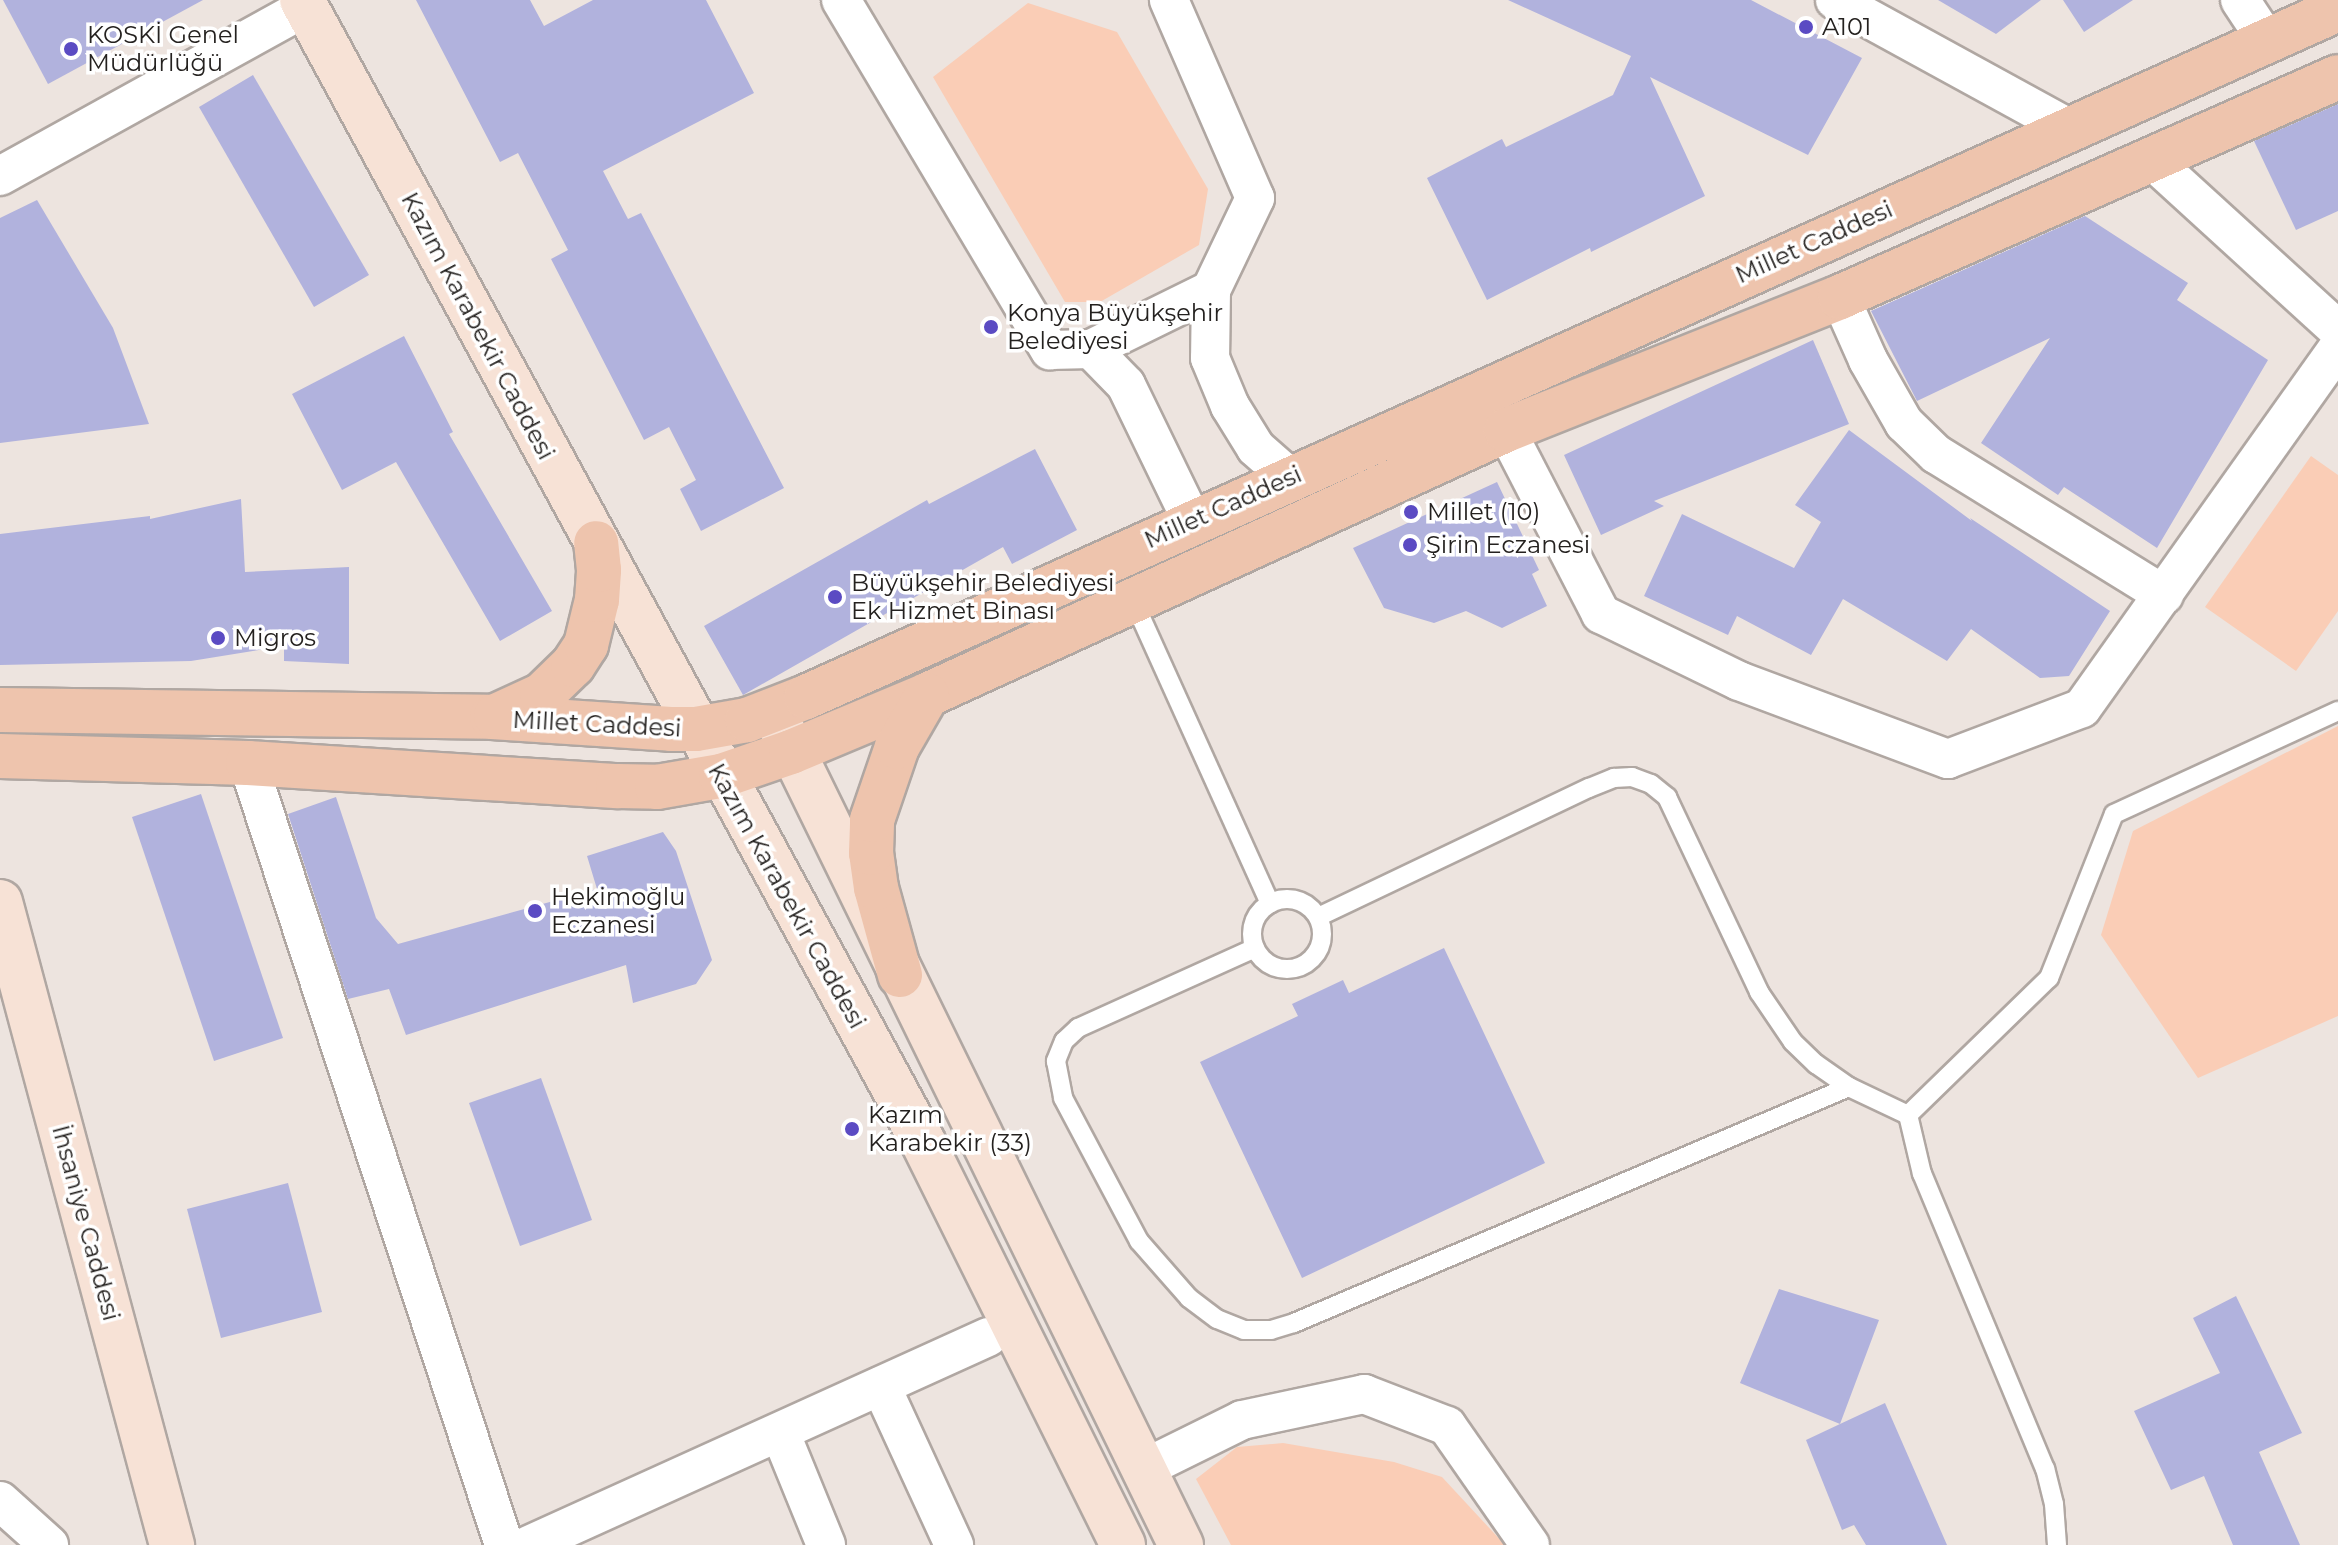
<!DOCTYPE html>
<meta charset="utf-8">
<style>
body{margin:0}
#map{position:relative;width:2338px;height:1545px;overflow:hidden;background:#ede4df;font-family:Montserrat,sans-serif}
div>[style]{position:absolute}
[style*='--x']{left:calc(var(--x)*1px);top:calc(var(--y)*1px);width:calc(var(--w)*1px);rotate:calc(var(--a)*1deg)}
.green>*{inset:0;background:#facdb6}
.building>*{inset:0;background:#b1b2dd}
.roads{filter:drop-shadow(2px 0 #b0a7a2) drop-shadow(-2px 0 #b0a7a2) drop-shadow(0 2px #b0a7a2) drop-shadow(0 -2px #b0a7a2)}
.lane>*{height:18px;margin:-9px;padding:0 9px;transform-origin:9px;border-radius:9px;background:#fff}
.lane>.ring{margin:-9px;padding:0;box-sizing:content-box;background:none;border:18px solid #fff;border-radius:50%}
.street>*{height:38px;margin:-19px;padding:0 19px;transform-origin:19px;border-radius:19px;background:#fff}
.secondary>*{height:44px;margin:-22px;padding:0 22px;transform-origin:22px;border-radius:22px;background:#f7e2d6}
.primary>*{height:44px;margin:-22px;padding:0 22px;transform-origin:22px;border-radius:22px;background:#eec4ad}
.dots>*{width:22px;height:22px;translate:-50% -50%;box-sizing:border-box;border:4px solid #fff;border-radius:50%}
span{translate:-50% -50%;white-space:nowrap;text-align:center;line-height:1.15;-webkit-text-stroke:7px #fff;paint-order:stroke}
.poi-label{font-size:24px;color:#24211f}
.left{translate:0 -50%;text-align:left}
.street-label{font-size:24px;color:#24211f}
</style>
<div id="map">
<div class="green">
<div style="clip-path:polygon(1028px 3px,1117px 32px,1208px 189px,1199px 245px,1100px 302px,1065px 302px,933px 77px)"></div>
<div style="clip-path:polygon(2311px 456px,2338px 475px,2338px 611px,2296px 671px,2205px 607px)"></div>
<div style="clip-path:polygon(2338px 726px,2338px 1016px,2198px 1078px,2101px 935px,2133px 831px)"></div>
<div style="clip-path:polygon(1283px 1443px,1394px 1462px,1442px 1477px,1505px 1545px,1231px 1545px,1196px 1479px,1237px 1447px)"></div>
</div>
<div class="building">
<div style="clip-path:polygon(3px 0,203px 0,48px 84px)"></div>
<div style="clip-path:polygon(416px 0,530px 0,544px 26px,593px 0,706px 0,754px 93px,603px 171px,628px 219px,641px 213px,784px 488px,701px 531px,680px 489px,696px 480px,669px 427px,644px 440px,551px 259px,568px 250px,518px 153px,500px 162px)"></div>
<div style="clip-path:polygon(1508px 0,1751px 0,1862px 58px,1808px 155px,1650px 77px,1705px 196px,1591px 252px,1590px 248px,1487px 300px,1427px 178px,1502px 139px,1506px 147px,1613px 95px,1631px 56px)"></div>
<div style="clip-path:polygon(1938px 0,2041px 0,1996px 34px)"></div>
<div style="clip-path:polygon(2063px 0,2133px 0,2084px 32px)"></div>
<div style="clip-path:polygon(253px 75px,369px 275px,314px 307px,199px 107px)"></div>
<div style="clip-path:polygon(2338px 104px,2338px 211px,2296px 230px,2254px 141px)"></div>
<div style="clip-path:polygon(37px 200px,113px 328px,149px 424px,0 443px,0 218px)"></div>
<div style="clip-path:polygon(2085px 216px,2188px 283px,2177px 300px,2268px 360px,2157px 548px,2064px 487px,2058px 495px,1981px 443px,2050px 338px,1917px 401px,1871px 311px)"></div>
<div style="clip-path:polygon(404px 336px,453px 432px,449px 434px,552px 611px,500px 641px,396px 462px,342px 490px,292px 394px)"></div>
<div style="clip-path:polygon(1813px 340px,1849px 424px,1654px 501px,1664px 506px,1601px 535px,1564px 455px)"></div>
<div style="clip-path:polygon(1849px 430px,1972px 521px,1970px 518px,2110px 611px,2069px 676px,2040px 678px,1971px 629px,1947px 661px,1843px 599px,1811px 655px,1737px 616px,1728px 635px,1644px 596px,1682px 514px,1794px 568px,1821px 522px,1795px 505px)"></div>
<div style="clip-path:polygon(1035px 449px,1077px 530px,1012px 564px,1003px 547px,743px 695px,704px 626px,927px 500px,929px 504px)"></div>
<div style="clip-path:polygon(1497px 482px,1539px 570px,1532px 574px,1547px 606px,1502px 628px,1466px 611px,1434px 623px,1384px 608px,1353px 548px)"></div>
<div style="clip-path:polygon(241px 499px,245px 572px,349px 567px,349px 664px,284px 661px,284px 646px,191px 661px,0 665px,0 534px,150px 516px,150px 519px)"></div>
<div style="clip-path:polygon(201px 794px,283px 1038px,214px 1061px,132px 817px)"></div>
<div style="clip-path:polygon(336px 797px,376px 918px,398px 944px,597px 889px,587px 856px,663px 832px,676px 851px,712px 960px,696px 984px,633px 1003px,626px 965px,406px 1035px,389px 989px,348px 999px,288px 814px)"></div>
<div style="clip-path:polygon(1444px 948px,1545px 1163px,1302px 1278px,1200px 1062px,1298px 1016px,1292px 1004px,1343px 980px,1349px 993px)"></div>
<div style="clip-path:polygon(541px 1078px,592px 1220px,520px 1246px,469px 1103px)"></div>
<div style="clip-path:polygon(288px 1183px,322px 1312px,221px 1338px,187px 1209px)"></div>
<div style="clip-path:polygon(1779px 1289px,1879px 1320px,1840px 1424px,1885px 1403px,1947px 1545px,1866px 1545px,1854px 1525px,1842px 1530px,1806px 1440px,1840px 1424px,1740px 1383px)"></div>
<div style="clip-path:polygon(2236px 1296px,2302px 1433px,2259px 1452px,2300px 1545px,2233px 1545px,2204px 1476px,2171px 1490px,2134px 1411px,2220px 1373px,2193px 1318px)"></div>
</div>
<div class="roads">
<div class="lane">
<div style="--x:1133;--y:600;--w:333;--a:65.7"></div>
<div class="ring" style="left:1252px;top:899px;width:52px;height:52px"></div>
<div style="--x:1318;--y:917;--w:300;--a:-25.5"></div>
<div style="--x:1589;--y:788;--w:27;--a:-22"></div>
<div style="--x:1614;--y:778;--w:18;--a:-3"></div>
<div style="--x:1632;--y:777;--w:20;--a:20"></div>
<div style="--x:1651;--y:784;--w:21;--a:39"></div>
<div style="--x:1667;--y:797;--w:216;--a:64.7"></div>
<div style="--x:1759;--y:992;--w:60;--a:55.8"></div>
<div style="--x:1793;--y:1042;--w:32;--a:44"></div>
<div style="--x:1816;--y:1064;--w:40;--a:34.9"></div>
<div style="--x:1849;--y:1087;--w:65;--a:25.4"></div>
<div style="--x:1255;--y:948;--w:194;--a:155.7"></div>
<div style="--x:1078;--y:1028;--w:19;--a:137"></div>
<div style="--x:1064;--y:1041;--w:22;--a:112"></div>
<div style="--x:1056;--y:1061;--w:38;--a:79"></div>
<div style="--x:1063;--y:1098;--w:162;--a:62"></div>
<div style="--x:1139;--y:1241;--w:76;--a:48.7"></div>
<div style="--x:1189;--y:1298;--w:35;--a:37"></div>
<div style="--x:1217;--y:1319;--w:29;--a:22"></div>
<div style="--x:1244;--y:1330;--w:27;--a:0"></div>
<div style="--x:1271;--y:1330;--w:24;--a:-17"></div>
<div style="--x:1294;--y:1323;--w:603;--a:-23.04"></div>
<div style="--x:2057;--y:1545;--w:41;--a:-94.2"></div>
<div style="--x:2054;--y:1504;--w:36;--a:-104"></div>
<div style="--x:2045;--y:1469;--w:320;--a:-112.6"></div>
<div style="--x:1922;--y:1174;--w:61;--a:-103.3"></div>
<div style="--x:1908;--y:1115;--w:197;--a:-44.2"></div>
<div style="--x:2049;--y:978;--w:176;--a:-68.4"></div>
<div style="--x:2114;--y:814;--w:247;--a:-24.7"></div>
</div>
<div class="street">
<div style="--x:841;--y:0;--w:408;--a:59.2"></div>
<div style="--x:1050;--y:350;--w:41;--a:-1.4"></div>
<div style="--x:1091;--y:349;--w:50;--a:45.8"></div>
<div style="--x:1126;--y:385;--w:151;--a:64.1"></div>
<div style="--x:1835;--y:0;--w:267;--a:28.7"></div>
<div style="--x:2240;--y:0;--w:49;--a:56.6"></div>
<div style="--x:2153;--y:161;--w:251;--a:42.4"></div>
<div style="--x:0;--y:176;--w:350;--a:-28.9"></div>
<div style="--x:1211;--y:290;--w:68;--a:90.8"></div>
<div style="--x:1210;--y:358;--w:52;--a:67.4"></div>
<div style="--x:1230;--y:406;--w:49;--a:58.2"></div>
<div style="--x:1256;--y:448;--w:44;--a:41.3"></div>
<div style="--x:1840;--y:297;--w:69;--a:66"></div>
<div style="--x:1868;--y:360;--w:73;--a:60.3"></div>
<div style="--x:1904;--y:423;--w:45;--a:44.1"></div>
<div style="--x:1936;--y:454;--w:268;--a:31.7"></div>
<div style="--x:1091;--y:349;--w:134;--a:-26.2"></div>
<div style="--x:1211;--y:290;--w:102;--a:-64.4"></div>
<div style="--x:1255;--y:198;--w:216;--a:-113.5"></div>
<div style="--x:1506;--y:430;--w:207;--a:62.7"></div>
<div style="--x:1601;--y:614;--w:153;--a:25.9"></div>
<div style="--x:1739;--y:681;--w:223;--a:20.5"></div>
<div style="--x:1948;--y:759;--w:143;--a:-20.8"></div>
<div style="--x:2082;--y:708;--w:442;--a:-54.6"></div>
<div style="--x:248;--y:763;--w:823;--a:71.87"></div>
<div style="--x:881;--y:1386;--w:175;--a:65.3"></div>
<div style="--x:780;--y:1432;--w:122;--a:67.8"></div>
<div style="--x:1143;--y:1469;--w:110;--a:-26.3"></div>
<div style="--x:1242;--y:1420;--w:125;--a:-12"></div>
<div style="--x:1364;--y:1394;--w:89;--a:21.1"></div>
<div style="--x:1447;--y:1426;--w:145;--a:55.1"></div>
<div style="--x:0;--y:1501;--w:66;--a:41.9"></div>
<div style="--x:529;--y:1545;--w:504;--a:-24.38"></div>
</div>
<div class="secondary">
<div style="--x:302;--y:0;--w:1298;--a:61.46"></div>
<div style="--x:922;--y:1140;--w:452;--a:63.6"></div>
<div style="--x:776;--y:717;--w:922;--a:63.94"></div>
<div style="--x:0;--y:902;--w:666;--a:75.02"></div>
</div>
<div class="primary">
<div style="--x:0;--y:710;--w:492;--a:0.8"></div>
<div style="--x:492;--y:717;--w:179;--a:3.8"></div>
<div style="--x:671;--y:729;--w:25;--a:0"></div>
<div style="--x:696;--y:729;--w:52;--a:-10"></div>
<div style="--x:747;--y:720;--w:63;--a:-21.3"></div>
<div style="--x:806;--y:697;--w:1679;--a:-24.18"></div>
<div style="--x:496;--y:716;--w:51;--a:-24.5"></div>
<div style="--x:542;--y:695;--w:43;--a:-44.1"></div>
<div style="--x:573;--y:665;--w:24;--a:-57"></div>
<div style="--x:586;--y:645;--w:46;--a:-76.3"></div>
<div style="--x:597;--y:600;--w:30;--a:-86"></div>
<div style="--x:599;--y:570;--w:27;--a:-96"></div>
<div style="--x:0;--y:756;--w:248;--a:1.6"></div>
<div style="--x:248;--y:763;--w:371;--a:3.6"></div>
<div style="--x:618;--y:786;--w:39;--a:1"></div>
<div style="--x:657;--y:787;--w:65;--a:-9.8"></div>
<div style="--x:721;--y:776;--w:74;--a:-18.9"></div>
<div style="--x:791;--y:752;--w:147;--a:-22.7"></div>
<div style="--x:927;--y:695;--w:637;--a:-24.59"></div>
<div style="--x:1506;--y:430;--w:360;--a:-21.7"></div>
<div style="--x:1840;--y:297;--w:544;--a:-23.83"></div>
<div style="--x:900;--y:975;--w:90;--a:-105.4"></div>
<div style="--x:876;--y:888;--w:35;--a:-98"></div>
<div style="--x:871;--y:853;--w:33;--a:-88"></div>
<div style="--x:872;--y:820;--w:77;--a:-71.1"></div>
<div style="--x:897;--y:747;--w:60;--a:-60"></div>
</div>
</div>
<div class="dots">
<div style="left:1806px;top:27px;background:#5b4bc3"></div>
<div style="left:71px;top:49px;background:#5b4bc3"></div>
<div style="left:991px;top:327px;background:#5b4bc3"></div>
<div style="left:1411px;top:512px;background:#5b4bc3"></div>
<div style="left:1410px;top:545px;background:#5b4bc3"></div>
<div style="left:835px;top:597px;background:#5b4bc3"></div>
<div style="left:218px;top:638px;background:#5b4bc3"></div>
<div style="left:535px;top:911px;background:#5b4bc3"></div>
<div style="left:852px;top:1129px;background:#5b4bc3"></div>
</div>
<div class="poi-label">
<span class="left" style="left:1822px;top:27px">A101</span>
<span class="left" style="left:87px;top:49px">KOSKİ Genel<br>Müdürlüğü</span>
<span class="left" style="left:1007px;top:327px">Konya Büyükşehir<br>Belediyesi</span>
<span class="left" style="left:1427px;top:512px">Millet (10)</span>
<span class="left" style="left:1426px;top:545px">Şirin Eczanesi</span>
<span class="left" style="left:851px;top:597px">Büyükşehir Belediyesi<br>Ek Hizmet Binası</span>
<span class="left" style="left:234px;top:638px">Migros</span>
<span class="left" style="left:551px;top:911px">Hekimoğlu<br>Eczanesi</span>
<span class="left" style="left:868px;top:1129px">Kazım<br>Karabekir (33)</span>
</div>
<div class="street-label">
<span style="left:1814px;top:242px;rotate:-24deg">Millet Caddesi</span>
<span style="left:478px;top:326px;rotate:62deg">Kazım Karabekir Caddesi</span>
<span style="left:1223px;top:507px;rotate:-24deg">Millet Caddesi</span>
<span style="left:597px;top:724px;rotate:3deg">Millet Caddesi</span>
<span style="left:787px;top:896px;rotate:61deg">Kazım Karabekir Caddesi</span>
<span style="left:86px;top:1223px;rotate:75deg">İhsaniye Caddesi</span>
</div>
</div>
